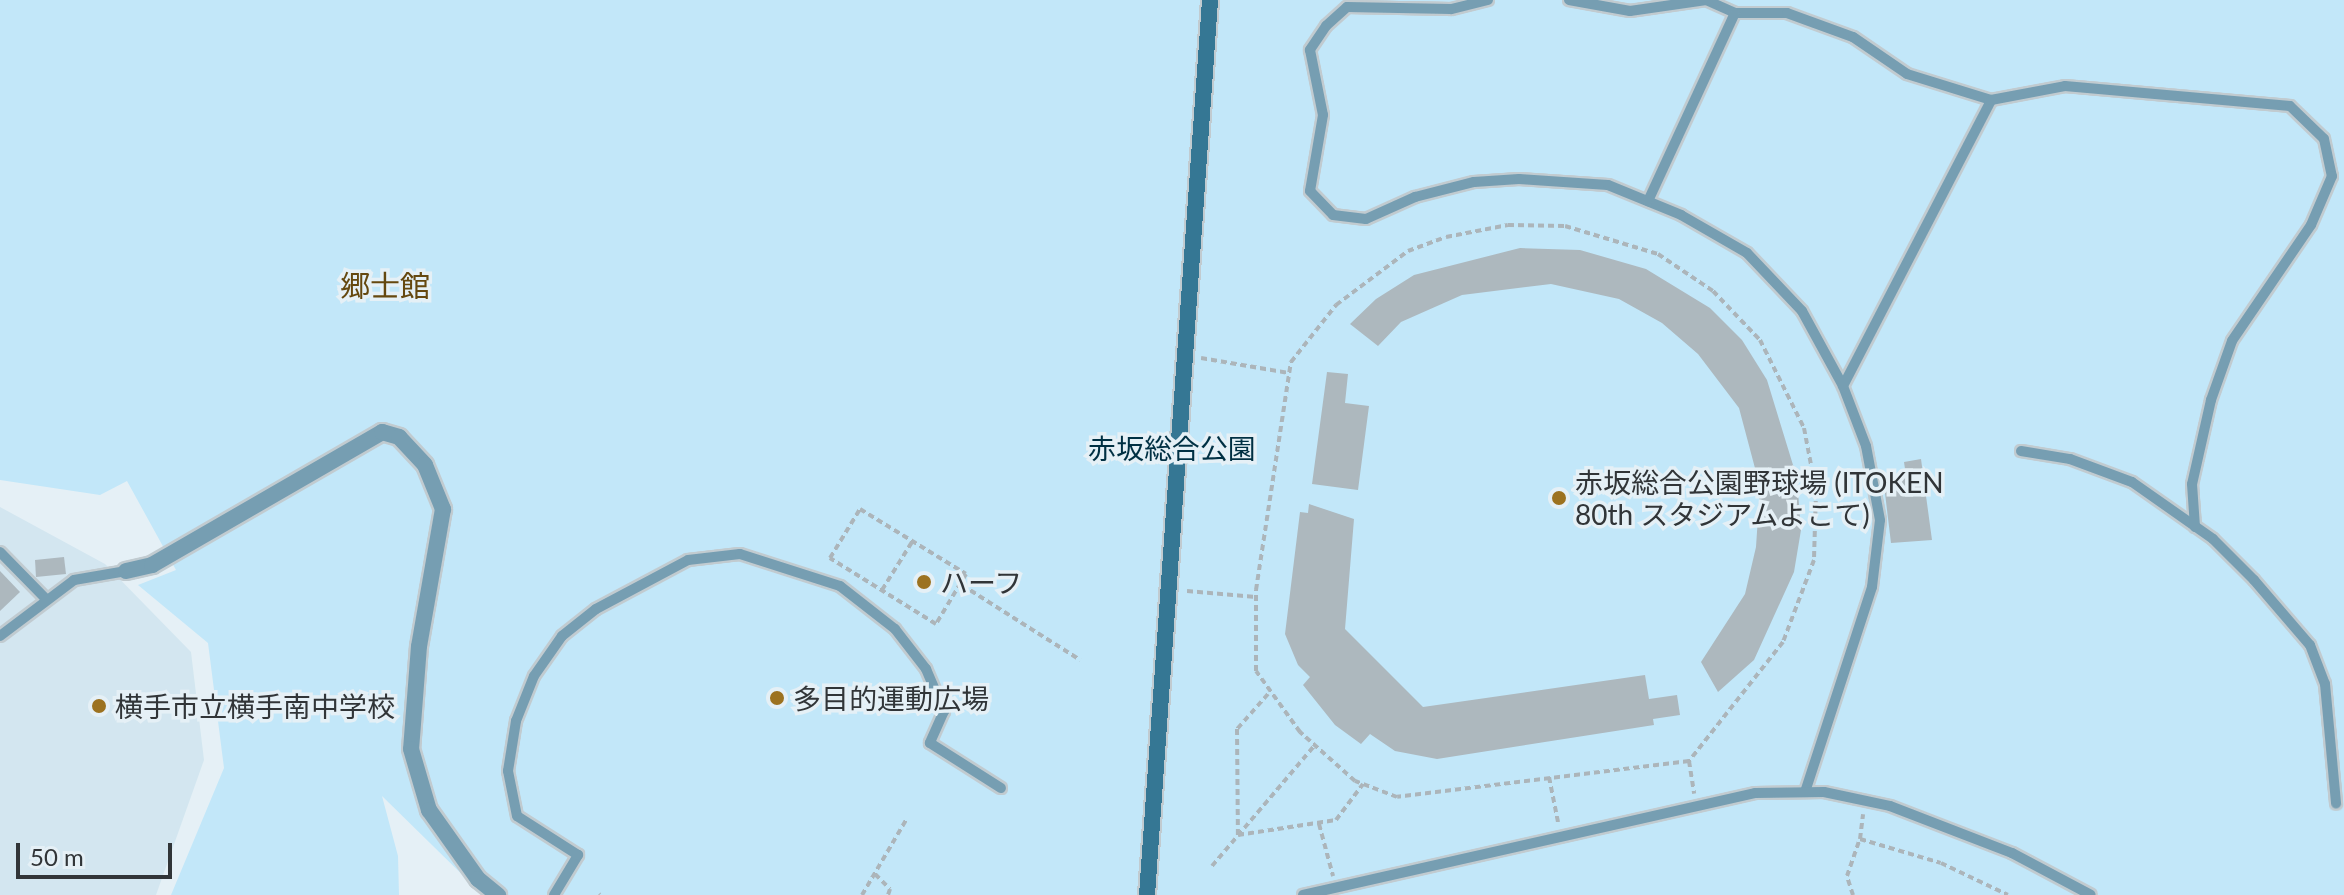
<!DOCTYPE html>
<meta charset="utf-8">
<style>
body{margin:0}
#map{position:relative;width:2344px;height:895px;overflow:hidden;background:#e5f0f6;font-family:Lato,"Noto Sans JP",sans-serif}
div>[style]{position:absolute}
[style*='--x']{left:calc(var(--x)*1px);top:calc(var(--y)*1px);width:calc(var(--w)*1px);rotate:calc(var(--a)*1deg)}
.built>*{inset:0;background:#d3e6f0}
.green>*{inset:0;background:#c2e7f9}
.building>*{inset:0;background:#adb8be}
.path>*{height:4px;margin-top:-2px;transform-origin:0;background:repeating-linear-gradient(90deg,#acb5ba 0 6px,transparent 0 10px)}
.roads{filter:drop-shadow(2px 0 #c1cbd0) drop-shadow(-2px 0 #c1cbd0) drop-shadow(0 2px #c1cbd0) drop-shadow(0 -2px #c1cbd0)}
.lane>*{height:10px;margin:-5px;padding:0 5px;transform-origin:5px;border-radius:5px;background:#769eb2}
.street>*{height:16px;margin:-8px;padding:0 8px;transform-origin:8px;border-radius:8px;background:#769eb2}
.secondary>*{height:16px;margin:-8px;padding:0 8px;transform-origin:8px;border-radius:8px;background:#357794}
.dots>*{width:22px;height:22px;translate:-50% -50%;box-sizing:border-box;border:4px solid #e5f0f6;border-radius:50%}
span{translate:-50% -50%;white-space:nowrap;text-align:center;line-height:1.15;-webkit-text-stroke:7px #e5f0f6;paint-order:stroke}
.park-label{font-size:28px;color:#003043}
.poi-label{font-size:28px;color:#313538}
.left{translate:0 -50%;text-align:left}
.neighbourhood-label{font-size:30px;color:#65480f}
.scale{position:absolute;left:16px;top:843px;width:156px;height:36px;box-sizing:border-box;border:4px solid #313538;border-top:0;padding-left:10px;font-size:24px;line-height:28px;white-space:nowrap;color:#313538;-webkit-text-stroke:6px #e5f0f6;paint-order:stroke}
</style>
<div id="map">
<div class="built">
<div style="clip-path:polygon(0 507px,105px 564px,191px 652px,204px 760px,156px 895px,0 895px)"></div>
</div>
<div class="green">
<div style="clip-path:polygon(0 0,2344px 0,2344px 895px,483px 895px,382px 796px,398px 856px,399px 895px,171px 895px,224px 768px,208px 643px,138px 585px,176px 570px,127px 481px,100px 495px,0 480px)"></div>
</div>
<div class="building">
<div style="clip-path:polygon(1520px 248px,1580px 250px,1646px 269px,1710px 308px,1742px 340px,1767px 380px,1797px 478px,1801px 530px,1794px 572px,1754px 660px,1718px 692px,1701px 662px,1745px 594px,1756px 547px,1760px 487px,1739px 408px,1698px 354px,1662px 323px,1619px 299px,1551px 284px,1462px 295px,1401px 322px,1378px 346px,1350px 324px,1376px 299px,1414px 275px)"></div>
<div style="clip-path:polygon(1327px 372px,1348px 374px,1345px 403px,1369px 406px,1358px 490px,1312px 484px)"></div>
<div style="clip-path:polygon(1921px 459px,1932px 540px,1891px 543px,1884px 485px,1906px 476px,1904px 462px)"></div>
<div style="clip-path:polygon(1309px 504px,1354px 519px,1345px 629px,1423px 707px,1645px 675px,1649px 699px,1677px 695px,1680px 715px,1653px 719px,1654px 725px,1437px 759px,1395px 751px,1370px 734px,1361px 744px,1335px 725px,1303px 685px,1310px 677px,1298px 665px,1285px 634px,1300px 512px,1308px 513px)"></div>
<div style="clip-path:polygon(64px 557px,66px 574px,36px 577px,35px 560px)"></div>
<div style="clip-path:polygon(0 571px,20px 592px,0 611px)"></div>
</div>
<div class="path">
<div style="--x:1508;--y:225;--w:57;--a:1"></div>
<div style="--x:1565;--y:226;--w:97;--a:16.8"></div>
<div style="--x:1658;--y:254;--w:66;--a:33.9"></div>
<div style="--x:1713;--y:291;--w:68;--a:46.2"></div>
<div style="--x:1760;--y:340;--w:98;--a:63.4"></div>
<div style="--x:1804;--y:428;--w:64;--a:79.2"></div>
<div style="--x:1816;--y:491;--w:69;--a:91.7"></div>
<div style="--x:1814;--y:560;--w:88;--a:110.7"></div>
<div style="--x:1783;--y:642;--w:152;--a:128.3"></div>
<div style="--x:1689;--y:761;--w:294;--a:173"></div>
<div style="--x:1397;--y:797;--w:45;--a:-159.1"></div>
<div style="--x:1355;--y:781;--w:74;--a:-138.3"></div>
<div style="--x:1300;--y:732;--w:75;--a:-125.8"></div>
<div style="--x:1256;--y:671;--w:81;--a:-90"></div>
<div style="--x:1256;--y:590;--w:231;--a:-81.3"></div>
<div style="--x:1291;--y:362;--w:73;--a:-51.7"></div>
<div style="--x:1336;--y:305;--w:90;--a:-36.9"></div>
<div style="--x:1408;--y:251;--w:40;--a:-20.2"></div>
<div style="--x:1446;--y:237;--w:63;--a:-11"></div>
<div style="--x:1201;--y:358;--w:89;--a:9.7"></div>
<div style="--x:860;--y:509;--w:124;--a:31.5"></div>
<div style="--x:966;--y:574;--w:58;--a:121"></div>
<div style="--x:936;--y:624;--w:125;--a:-148.1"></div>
<div style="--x:830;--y:558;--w:57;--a:-58.5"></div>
<div style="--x:962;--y:585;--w:140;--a:32.4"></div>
<div style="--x:882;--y:590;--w:57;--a:-58"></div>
<div style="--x:1187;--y:591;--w:69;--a:5"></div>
<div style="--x:1268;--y:694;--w:47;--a:131.5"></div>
<div style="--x:1237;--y:729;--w:106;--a:89.5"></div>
<div style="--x:1238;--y:835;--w:99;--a:-8.7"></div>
<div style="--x:1336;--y:820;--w:45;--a:-53.1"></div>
<div style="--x:1689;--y:761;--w:33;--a:81"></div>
<div style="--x:1549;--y:777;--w:46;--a:78.7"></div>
<div style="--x:1319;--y:824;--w:54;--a:74.9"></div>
<div style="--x:1860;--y:839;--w:25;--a:-83"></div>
<div style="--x:1212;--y:866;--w:159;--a:-49.6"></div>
<div style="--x:875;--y:874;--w:21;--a:45"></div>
<div style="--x:890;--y:889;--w:6;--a:108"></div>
<div style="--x:599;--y:894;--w:1;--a:45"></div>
<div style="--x:862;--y:895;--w:87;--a:-59.6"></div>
<div style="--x:1853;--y:895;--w:20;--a:-108"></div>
<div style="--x:1847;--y:876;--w:39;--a:-71"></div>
<div style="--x:1860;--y:839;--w:84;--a:16.5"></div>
<div style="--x:1941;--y:863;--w:74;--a:25.5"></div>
</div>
<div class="roads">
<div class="lane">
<div style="--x:1488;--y:0;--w:38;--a:166"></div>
<div style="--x:1451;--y:9;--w:104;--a:-178.9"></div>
<div style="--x:1347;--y:7;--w:28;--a:138"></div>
<div style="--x:1326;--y:26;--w:29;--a:124"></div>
<div style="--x:1310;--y:50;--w:66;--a:78.7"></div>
<div style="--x:1323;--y:115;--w:77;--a:99.7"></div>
<div style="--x:1310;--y:191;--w:33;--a:46"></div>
<div style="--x:1333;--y:215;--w:33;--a:7"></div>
<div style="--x:1366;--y:219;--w:54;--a:-24.2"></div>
<div style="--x:1415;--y:197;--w:61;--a:-14.3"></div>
<div style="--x:1474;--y:182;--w:45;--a:-3.8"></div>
<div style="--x:1519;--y:179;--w:89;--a:3.9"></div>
<div style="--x:1608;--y:185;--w:79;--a:22.3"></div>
<div style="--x:1681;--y:215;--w:76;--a:29.9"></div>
<div style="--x:1747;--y:253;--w:80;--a:46.5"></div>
<div style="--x:1802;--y:311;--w:85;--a:61.3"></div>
<div style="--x:1569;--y:0;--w:62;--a:10.2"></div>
<div style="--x:1630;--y:11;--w:77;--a:-8.2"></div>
<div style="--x:1706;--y:0;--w:32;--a:24"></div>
<div style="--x:1735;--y:13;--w:52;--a:0"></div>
<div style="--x:1787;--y:13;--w:70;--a:20"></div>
<div style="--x:1853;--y:37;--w:65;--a:34.4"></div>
<div style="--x:1907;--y:74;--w:88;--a:17.2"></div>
<div style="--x:1648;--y:201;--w:207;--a:-65.2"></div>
<div style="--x:2021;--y:451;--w:50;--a:9.3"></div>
<div style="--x:2070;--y:459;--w:66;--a:20.4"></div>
<div style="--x:2132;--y:482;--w:99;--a:35.1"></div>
<div style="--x:2213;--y:539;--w:58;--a:45"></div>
<div style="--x:2254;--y:580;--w:86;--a:49.3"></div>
<div style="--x:2310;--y:645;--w:42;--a:69"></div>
<div style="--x:2325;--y:684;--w:120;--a:84.7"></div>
<div style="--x:0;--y:552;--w:64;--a:45.6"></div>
<div style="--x:0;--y:636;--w:93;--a:-37.1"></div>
<div style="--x:74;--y:580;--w:53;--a:-9.8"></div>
<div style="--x:1805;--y:792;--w:216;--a:-71.9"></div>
<div style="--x:1872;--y:587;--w:67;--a:-83.2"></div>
<div style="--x:1880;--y:520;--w:75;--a:-100.7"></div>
<div style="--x:1866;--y:446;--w:64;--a:-111"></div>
<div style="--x:1843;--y:386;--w:322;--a:-62.6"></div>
<div style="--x:1991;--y:100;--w:75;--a:-10.7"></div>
<div style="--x:2065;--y:86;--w:226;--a:5.1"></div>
<div style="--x:2290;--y:106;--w:47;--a:44.1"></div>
<div style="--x:2324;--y:139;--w:38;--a:78"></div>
<div style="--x:2332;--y:176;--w:53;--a:113.2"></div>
<div style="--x:2311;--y:225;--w:140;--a:124.3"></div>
<div style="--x:2232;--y:341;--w:63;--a:109.6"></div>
<div style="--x:2211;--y:400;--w:86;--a:102.7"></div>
<div style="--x:2192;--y:484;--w:43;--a:86"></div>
<div style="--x:554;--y:895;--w:47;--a:-59"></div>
<div style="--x:578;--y:855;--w:72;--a:-147.4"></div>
<div style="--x:517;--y:816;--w:46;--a:-101.3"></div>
<div style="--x:508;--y:771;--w:51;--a:-80.9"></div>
<div style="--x:516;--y:721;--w:48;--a:-68.2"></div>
<div style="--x:534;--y:676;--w:49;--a:-55"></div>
<div style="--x:562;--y:636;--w:43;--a:-38.5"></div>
<div style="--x:596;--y:609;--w:104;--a:-28"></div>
<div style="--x:688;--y:560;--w:52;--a:-6.6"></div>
<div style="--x:740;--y:554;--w:105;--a:17.7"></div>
<div style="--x:840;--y:586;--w:70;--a:38"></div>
<div style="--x:895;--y:629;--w:51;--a:52.2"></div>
<div style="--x:926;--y:669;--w:46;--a:66.8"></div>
<div style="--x:944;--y:711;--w:35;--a:114"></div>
<div style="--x:930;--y:743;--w:84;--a:32.4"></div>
<div style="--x:1303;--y:895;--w:463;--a:-12.7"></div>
<div style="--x:1755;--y:793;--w:69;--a:-0.8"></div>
<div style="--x:1824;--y:792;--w:67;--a:12"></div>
<div style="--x:1890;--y:806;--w:131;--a:21.1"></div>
<div style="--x:2012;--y:853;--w:89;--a:28"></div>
</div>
<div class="street">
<div style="--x:126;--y:571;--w:27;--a:-13"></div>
<div style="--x:152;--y:565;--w:266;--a:-30"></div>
<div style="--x:382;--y:432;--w:18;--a:16"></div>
<div style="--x:399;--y:437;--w:38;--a:47"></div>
<div style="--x:425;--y:465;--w:48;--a:67.8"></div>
<div style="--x:443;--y:509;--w:139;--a:99.9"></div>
<div style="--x:419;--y:646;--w:103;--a:94.4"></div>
<div style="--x:411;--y:749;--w:64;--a:73.6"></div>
<div style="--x:429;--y:810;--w:85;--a:54.6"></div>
<div style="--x:478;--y:879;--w:26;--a:39"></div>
</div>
<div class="secondary">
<div style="--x:1147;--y:895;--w:897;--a:-85.97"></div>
</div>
</div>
<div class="dots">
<div style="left:1559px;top:498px;background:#9c7220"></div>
<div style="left:924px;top:582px;background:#9c7220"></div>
<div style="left:777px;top:698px;background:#9c7220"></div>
<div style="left:99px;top:706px;background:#9c7220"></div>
</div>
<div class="park-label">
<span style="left:1172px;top:448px">赤坂総合公園</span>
</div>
<div class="poi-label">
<span class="left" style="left:1575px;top:498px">赤坂総合公園野球場 (ITOKEN<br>80th スタジアムよこて)</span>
<span class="left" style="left:940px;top:582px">ハーフ</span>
<span class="left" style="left:793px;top:698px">多目的運動広場</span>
<span class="left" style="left:115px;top:706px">横手市立横手南中学校</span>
</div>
<div class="neighbourhood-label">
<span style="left:385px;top:285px">郷士館</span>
</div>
<div class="scale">50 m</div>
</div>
